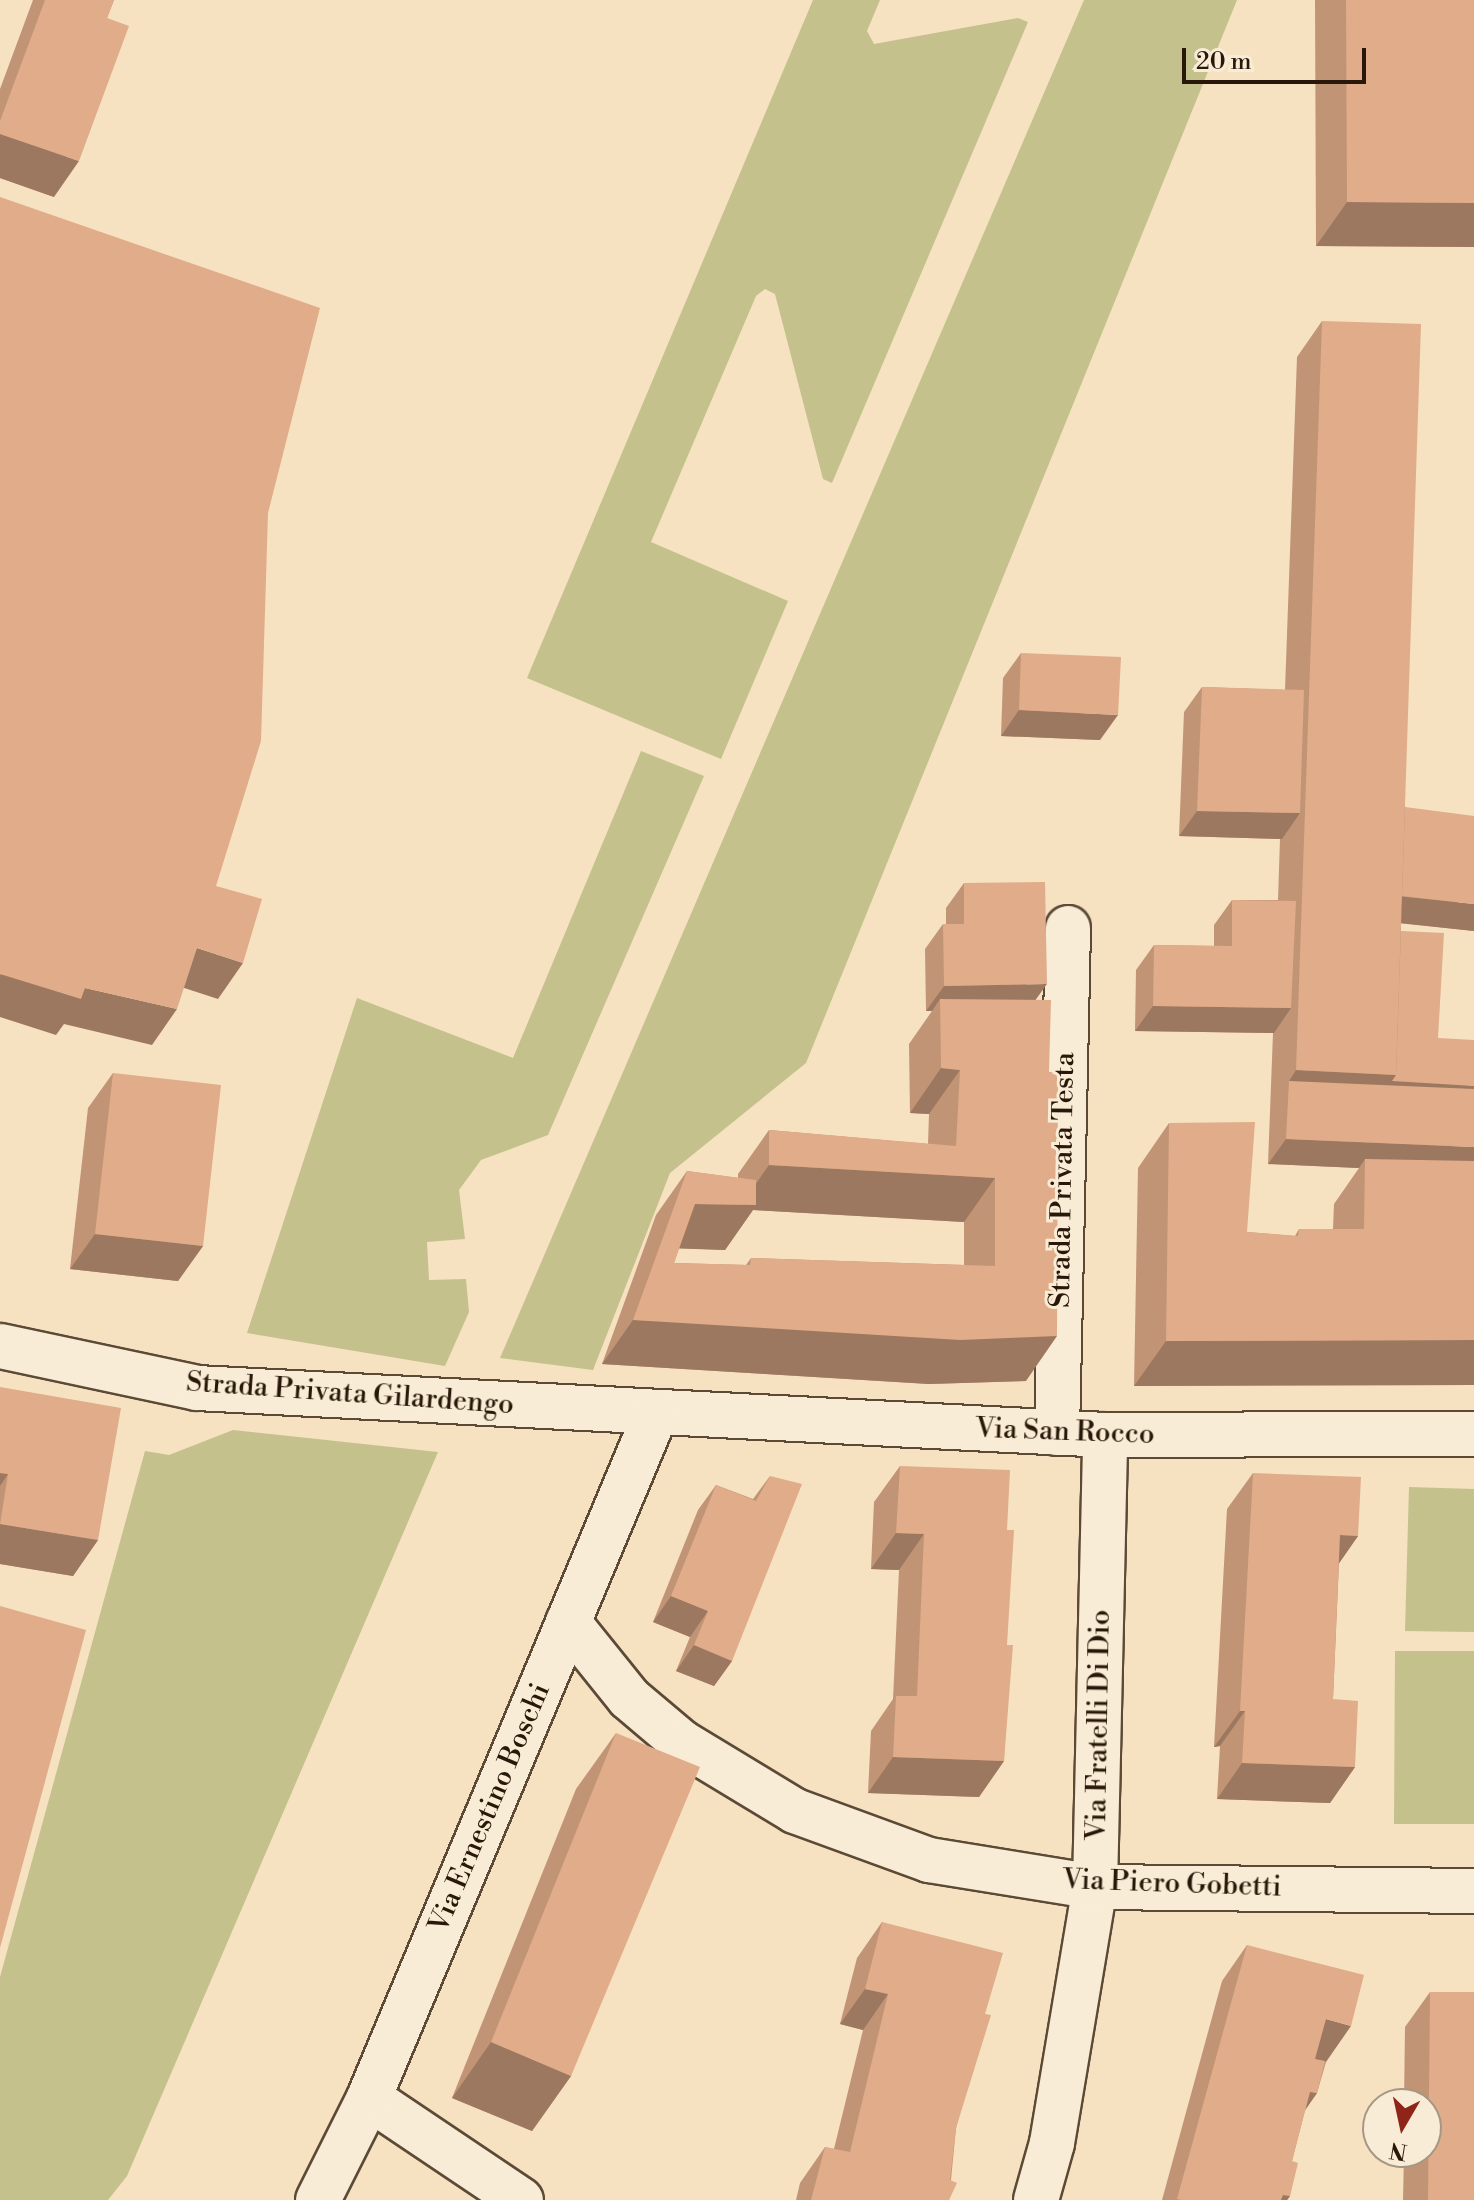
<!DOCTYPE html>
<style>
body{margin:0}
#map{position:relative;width:1474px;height:2200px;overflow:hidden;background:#f6e1c0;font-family:"Libre Bodoni",serif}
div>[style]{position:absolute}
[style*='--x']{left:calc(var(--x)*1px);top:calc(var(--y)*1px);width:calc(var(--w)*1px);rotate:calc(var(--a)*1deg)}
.green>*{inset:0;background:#c4c18d}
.roads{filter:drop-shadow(2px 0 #5c4a37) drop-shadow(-2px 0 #5c4a37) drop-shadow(0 2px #5c4a37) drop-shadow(0 -2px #5c4a37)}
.minor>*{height:44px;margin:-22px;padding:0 22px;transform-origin:22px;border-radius:22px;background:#f9ecd6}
.wall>*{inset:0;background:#c19476}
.shaded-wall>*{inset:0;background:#9d7860}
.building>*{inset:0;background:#e0ac89}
span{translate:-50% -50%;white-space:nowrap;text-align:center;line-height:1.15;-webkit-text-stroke:6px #f9ecd6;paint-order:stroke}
.street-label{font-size:28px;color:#291809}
.north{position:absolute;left:1362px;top:2088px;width:80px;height:80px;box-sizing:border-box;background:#f9ecd6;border:2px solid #a69784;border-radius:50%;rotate:189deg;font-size:22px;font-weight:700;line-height:32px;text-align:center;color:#291809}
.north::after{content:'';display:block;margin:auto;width:28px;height:36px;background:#8f2418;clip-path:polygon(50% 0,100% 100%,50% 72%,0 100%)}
.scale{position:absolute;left:1182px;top:48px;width:184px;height:36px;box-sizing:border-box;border:4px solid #291809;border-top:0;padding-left:10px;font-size:24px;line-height:28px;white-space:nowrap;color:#291809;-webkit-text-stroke:6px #f9ecd6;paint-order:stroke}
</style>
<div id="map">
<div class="green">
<div style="clip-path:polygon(813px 0,880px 0,867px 31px,874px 44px,1018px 18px,1028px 22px,832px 483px,823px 479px,775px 294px,765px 289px,756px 296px,651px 542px,788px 601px,721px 759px,527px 678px)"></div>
<div style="clip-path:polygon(1084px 0,1237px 0,806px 1063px,670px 1173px,593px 1370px,500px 1358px)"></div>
<div style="clip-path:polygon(641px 751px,704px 776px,548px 1135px,481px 1160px,459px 1190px,465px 1239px,427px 1242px,429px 1280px,466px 1279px,469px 1312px,445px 1366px,247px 1333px,357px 998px,513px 1058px)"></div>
<div style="clip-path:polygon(233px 1430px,438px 1452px,127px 2176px,108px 2200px,0 2200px,0 1977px,145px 1451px,169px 1455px)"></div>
<div style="clip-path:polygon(1409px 1487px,1474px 1489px,1474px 1632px,1405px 1631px)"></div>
<div style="clip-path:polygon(1395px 1651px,1474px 1651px,1474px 1824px,1394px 1824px)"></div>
</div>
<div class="roads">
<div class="minor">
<div style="--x:0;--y:1346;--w:201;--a:12"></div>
<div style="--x:197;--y:1388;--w:909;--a:2.96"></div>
<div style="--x:1105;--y:1435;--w:369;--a:-0.2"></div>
<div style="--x:1057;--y:1433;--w:505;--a:-88.75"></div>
<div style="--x:568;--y:1622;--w:97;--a:51.2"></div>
<div style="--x:629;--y:1698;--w:68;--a:40.2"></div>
<div style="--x:681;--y:1742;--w:133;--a:31.2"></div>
<div style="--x:795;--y:1811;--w:143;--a:20.1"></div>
<div style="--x:929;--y:1860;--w:168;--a:9.2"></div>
<div style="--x:1095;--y:1887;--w:379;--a:0.6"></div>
<div style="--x:369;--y:2098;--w:183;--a:33.9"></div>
<div style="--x:318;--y:2200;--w:114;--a:-63.4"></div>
<div style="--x:369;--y:2098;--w:743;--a:-67.27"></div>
<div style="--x:1036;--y:2200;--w:59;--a:-74.3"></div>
<div style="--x:1052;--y:2143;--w:260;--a:-80.5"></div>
<div style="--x:1095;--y:1887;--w:452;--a:-88.7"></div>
</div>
</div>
<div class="wall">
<div style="clip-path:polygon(33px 0,114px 0,107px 18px,54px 197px,0 178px,0 89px)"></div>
<div style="clip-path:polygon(1315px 0,1474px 0,1474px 247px,1316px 246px)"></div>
<div style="clip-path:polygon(1322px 321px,1405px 807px,1474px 931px,1401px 923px,1401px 931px,1438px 1038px,1474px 1385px,1134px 1386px,1138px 1168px,1169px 1123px,1247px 1232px,1295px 1236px,1299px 1229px,1333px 1229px,1334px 1204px,1359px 1168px,1268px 1164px,1273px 1033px,1135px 1031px,1136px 970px,1154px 945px,1214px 946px,1214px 925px,1232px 900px,1278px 900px,1280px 839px,1179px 836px,1184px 712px,1202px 687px,1285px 690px,1297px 357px)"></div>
<div style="clip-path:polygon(1021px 653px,1100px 740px,1001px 736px,1003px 678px)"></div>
<div style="clip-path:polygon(evenodd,964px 883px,1036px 1000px,1026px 1381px,929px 1384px,602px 1364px,656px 1215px,687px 1171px,738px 1178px,738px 1174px,769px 1130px,928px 1144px,929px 1114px,910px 1113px,909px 1044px,932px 1011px,926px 1011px,925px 949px,943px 924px,946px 924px,946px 908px,964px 883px,753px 1210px,964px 1222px,964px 1265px,751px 1258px,746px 1265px,674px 1263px,679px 1248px,725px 1250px,753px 1210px)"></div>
<div style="clip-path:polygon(113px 1073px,203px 1246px,178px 1281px,70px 1269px,88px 1108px)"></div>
<div style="clip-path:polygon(0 1387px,98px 1540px,73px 1576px,0 1564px)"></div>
<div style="clip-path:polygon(900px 1466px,1007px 1530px,1007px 1645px,1004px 1761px,979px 1797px,868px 1793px,871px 1731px,893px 1699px,899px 1570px,871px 1569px,874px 1502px)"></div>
<div style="clip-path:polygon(1253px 1473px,1358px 1536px,1339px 1563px,1333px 1699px,1355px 1767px,1330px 1803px,1217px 1799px,1220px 1746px,1214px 1747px,1227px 1509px)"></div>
<div style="clip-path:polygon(770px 1476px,732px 1661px,714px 1686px,676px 1671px,690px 1637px,653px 1622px,698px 1510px,716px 1485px,753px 1499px)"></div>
<div style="clip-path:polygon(616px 1733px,571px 2076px,532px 2131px,452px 2098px,576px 1789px)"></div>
<div style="clip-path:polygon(882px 1922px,985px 2014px,956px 2128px,949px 2200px,796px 2200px,800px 2183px,825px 2147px,834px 2149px,863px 2030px,840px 2024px,857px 1958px)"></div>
<div style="clip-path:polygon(1247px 1945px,1326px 2062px,1317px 2093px,1305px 2110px,1292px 2161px,1290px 2196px,1287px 2200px,1162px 2200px,1222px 1981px)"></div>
<div style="clip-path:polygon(1430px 1992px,1474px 2200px,1403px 2200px,1404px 2152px,1426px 2152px,1426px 2104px,1404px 2104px,1405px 2027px)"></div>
</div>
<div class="shaded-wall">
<div style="clip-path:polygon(0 134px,79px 161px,54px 197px,0 178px)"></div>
<div style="clip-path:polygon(1347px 202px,1474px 203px,1474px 247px,1316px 246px)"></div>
<div style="clip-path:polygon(1019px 710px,1118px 715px,1100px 740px,1001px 736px)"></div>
<div style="clip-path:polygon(1197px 811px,1300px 813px,1282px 839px,1179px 836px)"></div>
<div style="clip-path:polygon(1396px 896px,1474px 904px,1474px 931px,1379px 921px)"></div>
<div style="clip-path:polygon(197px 948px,243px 963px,218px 999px,172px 984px)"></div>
<div style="clip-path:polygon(0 974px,85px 988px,177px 1009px,152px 1045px,64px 1024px,56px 1035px,0 1017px)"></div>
<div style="clip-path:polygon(1047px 984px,1029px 1009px,940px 999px,932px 1011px,926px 1011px,944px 986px)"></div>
<div style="clip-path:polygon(1153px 1006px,1291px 1008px,1274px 1033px,1135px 1031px)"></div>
<div style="clip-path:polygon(941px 1068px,960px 1070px,929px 1114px,910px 1113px)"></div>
<div style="clip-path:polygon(1296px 1070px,1396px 1075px,1474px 1086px,1474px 1113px,1289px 1081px)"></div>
<div style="clip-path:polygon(1286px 1139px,1474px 1147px,1474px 1173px,1365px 1159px,1359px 1168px,1268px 1164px)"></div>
<div style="clip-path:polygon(769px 1165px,995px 1178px,964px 1222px,753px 1210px,725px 1250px,664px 1248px,695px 1204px,741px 1205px)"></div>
<div style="clip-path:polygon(95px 1234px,203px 1246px,178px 1281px,70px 1269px)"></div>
<div style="clip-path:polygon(633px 1320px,1057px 1336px,1026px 1381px,929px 1384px,602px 1364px)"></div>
<div style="clip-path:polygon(1474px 1340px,1474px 1385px,1134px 1386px,1166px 1341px)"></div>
<div style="clip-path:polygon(0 1473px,8px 1474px,0 1486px)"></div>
<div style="clip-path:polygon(0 1524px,98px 1540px,73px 1576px,0 1564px)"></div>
<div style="clip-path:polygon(896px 1533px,924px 1534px,899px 1570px,871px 1569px)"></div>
<div style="clip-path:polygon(1340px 1535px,1358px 1536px,1333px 1572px)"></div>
<div style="clip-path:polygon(671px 1596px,708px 1611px,690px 1637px,653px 1622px)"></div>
<div style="clip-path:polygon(694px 1645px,732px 1661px,714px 1686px,676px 1671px)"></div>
<div style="clip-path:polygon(1240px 1711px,1245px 1711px,1220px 1746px,1214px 1747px)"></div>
<div style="clip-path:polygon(893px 1757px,1004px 1761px,979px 1797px,868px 1793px)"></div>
<div style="clip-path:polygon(1242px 1763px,1355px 1767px,1330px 1803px,1217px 1799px)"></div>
<div style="clip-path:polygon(865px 1989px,888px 1994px,863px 2030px,840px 2024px)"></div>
<div style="clip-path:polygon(1326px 2019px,1351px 2026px,1326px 2062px,1300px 2055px)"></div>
<div style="clip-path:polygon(491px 2042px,571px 2076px,532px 2131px,452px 2098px)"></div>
<div style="clip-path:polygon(1310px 2092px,1317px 2093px,1292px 2129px)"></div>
<div style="clip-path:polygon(1283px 2195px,1290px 2196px,1287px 2200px,1279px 2200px)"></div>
</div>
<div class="building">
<div style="clip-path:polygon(45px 0,114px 0,107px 18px,129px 26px,79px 161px,0 134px,0 121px)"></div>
<div style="clip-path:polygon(1346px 0,1474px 0,1474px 203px,1347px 202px)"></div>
<div style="clip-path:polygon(0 197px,320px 308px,268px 513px,261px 741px,216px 886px,262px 899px,243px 963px,197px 948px,177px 1009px,85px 988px,81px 999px,0 974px)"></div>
<div style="clip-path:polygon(1322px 321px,1421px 324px,1396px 1075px,1296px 1070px)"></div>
<div style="clip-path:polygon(1021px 653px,1121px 657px,1118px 715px,1019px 710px)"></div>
<div style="clip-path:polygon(1202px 687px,1304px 690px,1300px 813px,1197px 811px)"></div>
<div style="clip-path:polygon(1405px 807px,1474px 816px,1474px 904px,1402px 896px)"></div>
<div style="clip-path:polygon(1045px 882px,1047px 984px,944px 986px,943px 924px,964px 924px,964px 883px)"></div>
<div style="clip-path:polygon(1232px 900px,1296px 901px,1291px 1008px,1153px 1006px,1154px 945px,1232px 946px)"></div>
<div style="clip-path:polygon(1401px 931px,1444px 933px,1438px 1038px,1474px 1040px,1474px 1086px,1392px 1081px,1396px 1075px)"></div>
<div style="clip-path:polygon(940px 999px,1051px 1000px,1049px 1072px,1058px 1072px,1057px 1336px,960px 1340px,633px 1320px,687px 1171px,756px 1180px,756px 1205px,695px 1204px,674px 1263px,750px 1265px,751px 1258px,995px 1266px,995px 1178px,769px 1165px,769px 1130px,956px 1146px,960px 1070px,941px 1068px)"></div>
<div style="clip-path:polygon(113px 1073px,221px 1085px,203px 1246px,95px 1234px)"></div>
<div style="clip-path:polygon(1289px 1081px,1474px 1089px,1474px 1147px,1286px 1139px)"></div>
<div style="clip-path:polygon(1255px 1122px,1247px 1232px,1298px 1236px,1299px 1229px,1364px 1229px,1365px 1159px,1474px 1161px,1474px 1340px,1166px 1341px,1169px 1123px)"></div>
<div style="clip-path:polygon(0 1387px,121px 1408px,98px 1540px,0 1524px,8px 1474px,0 1473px)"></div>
<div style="clip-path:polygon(900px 1466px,1010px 1470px,1007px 1530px,1014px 1530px,1007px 1645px,1013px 1645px,1004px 1761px,893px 1757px,896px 1696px,917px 1696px,924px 1534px,896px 1533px)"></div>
<div style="clip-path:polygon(1253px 1473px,1361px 1477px,1358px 1536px,1340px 1535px,1333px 1699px,1358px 1701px,1355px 1767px,1242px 1763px,1245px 1711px,1240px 1711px)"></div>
<div style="clip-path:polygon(770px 1476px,802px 1484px,732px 1661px,694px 1645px,708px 1611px,671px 1596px,716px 1485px,756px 1501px)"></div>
<div style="clip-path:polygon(0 1606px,86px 1630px,0 1948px)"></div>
<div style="clip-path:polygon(616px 1733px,700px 1767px,571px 2076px,491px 2042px)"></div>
<div style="clip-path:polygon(882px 1922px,1003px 1953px,985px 2014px,991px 2015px,956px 2128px,950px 2180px,957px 2183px,949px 2200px,811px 2200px,825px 2147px,850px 2152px,888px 1994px,865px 1989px)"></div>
<div style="clip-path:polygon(1247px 1945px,1364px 1975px,1351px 2026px,1326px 2019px,1315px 2059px,1325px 2061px,1317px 2093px,1310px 2092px,1292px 2161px,1298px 2163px,1290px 2196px,1283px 2195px,1281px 2200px,1182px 2200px,1177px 2199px)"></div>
<div style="clip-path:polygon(1430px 1992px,1474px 1992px,1474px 2200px,1428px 2200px)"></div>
</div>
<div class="street-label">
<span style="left:1063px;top:1180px;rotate:-89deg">Strada Privata Testa</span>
<span style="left:350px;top:1394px;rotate:4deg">Strada Privata Gilardengo</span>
<span style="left:1065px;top:1432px;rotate:2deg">Via San Rocco</span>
<span style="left:1099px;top:1725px;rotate:-89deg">Via Fratelli Di Dio</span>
<span style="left:490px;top:1808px;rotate:-67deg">Via Ernestino Boschi</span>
<span style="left:1172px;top:1884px;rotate:2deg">Via Piero Gobetti</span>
</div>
<div class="north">N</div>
<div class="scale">20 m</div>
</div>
